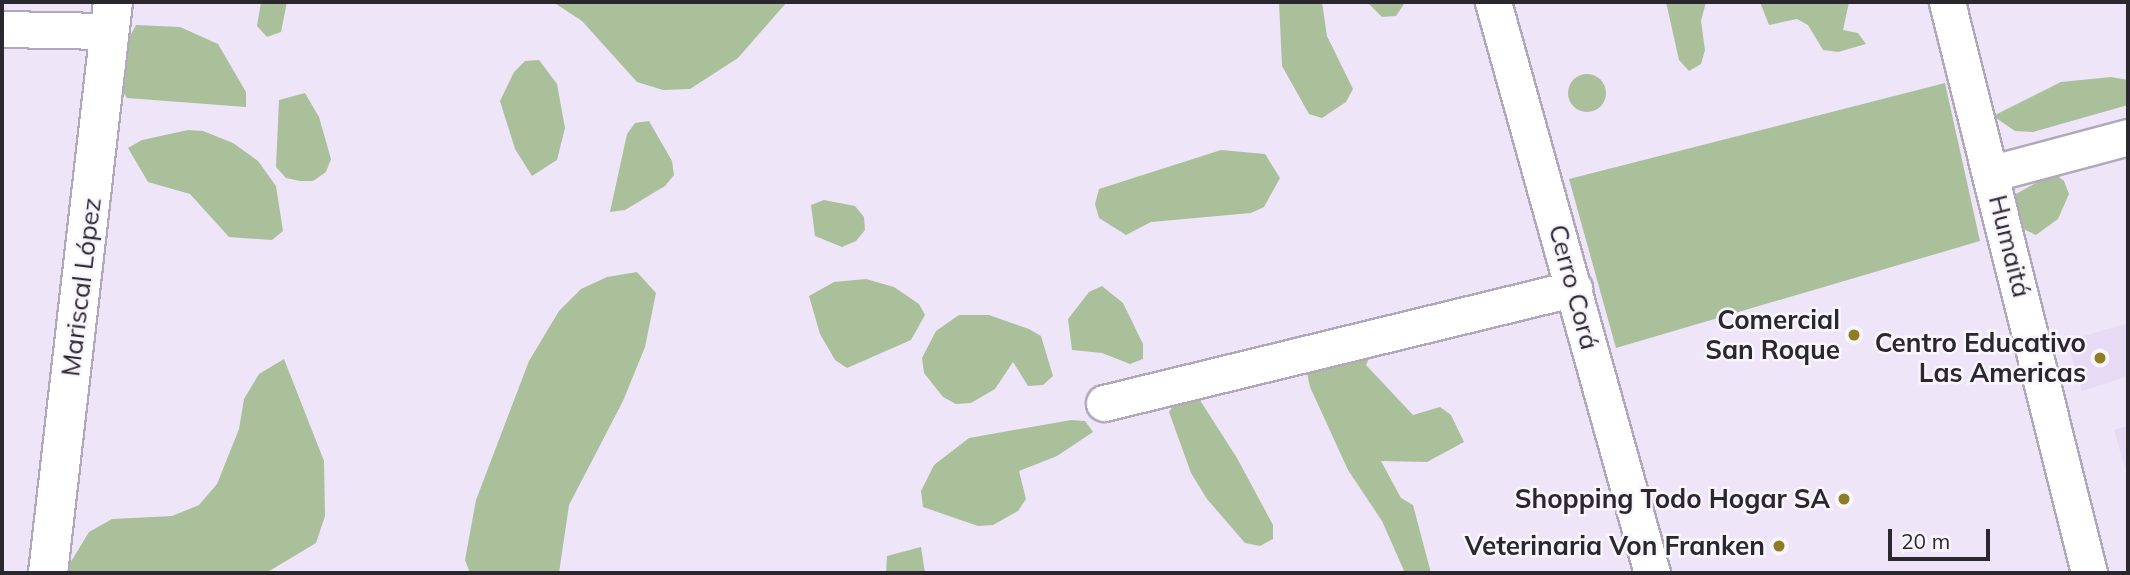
<!DOCTYPE html>
<meta charset="utf-8">
<style>
body{margin:0}
#map{position:relative;width:2130px;height:575px;overflow:hidden;background:#eee5f9;font-family:Mulish,sans-serif}
div>[style]{position:absolute}
[style*='--x']{left:calc(var(--x)*1px);top:calc(var(--y)*1px);width:calc(var(--w)*1px);rotate:calc(var(--a)*1deg)}
.built>*{inset:0;background:#e6daf5}
.green>*{inset:0;background:#aac09b}
.round{border-radius:50%}
.roads{filter:drop-shadow(2px 0 #b1a8bb) drop-shadow(-2px 0 #b1a8bb) drop-shadow(0 2px #b1a8bb) drop-shadow(0 -2px #b1a8bb)}
.street>*{height:35px;margin:-17.5px;padding:0 17.5px;transform-origin:17.5px;border-radius:17.5px;background:#fff}
.secondary>*{height:38px;margin:-19px;padding:0 19px;transform-origin:19px;border-radius:19px;background:#fff}
.dots>*{width:19px;height:19px;translate:-50% -50%;box-sizing:border-box;border:4px solid #f9f5fd;border-radius:50%}
span{translate:-50% -50%;white-space:nowrap;text-align:center;line-height:1.15;-webkit-text-stroke:5px #f9f5fd;paint-order:stroke}
.street-label{font-size:26px;color:#2b272f}
.poi-label{font-size:26px;color:#2b272f;font-weight:700}
.right{translate:-100% -50%;text-align:right}
.frame{position:absolute;inset:0;border:4px solid #2b272f;pointer-events:none}
.scale{position:absolute;left:1888px;top:529px;width:102px;height:32px;box-sizing:border-box;border:4px solid #2b272f;border-top:0;padding-left:9px;font-size:21px;line-height:24px;white-space:nowrap;color:#2b272f;-webkit-text-stroke:5px #f9f5fd;paint-order:stroke}
</style>
<div id="map">
<div class="built">
<div style="clip-path:polygon(2128px 323px,2128px 376px,2082px 391px,2067px 341px)"></div>
<div style="clip-path:polygon(2128px 426px,2128px 470px,2126px 471px,2114px 430px)"></div>
</div>
<div class="green">
<div style="clip-path:polygon(261px 2px,287px 2px,281px 32px,267px 37px,257px 26px)"></div>
<div style="clip-path:polygon(553px 2px,787px 2px,738px 58px,690px 89px,663px 90px,637px 82px,582px 21px)"></div>
<div style="clip-path:polygon(1279px 2px,1322px 2px,1327px 36px,1353px 89px,1346px 102px,1322px 118px,1309px 114px,1282px 66px)"></div>
<div style="clip-path:polygon(1367px 2px,1404px 2px,1404px 4px,1396px 16px,1382px 17px)"></div>
<div style="clip-path:polygon(1666px 2px,1706px 2px,1701px 21px,1705px 50px,1701px 64px,1689px 71px,1679px 60px)"></div>
<div style="clip-path:polygon(1760px 2px,1849px 2px,1843px 30px,1858px 33px,1866px 44px,1838px 52px,1823px 50px,1808px 25px,1797px 19px,1769px 25px)"></div>
<div style="clip-path:polygon(136px 25px,180px 27px,218px 44px,246px 92px,246px 107px,127px 98px,115px 80px,122px 51px)"></div>
<div style="clip-path:polygon(539px 60px,557px 84px,565px 128px,557px 160px,532px 176px,515px 149px,500px 101px,514px 72px,525px 61px)"></div>
<div class="round" style="left:1568px;top:74px;width:38px;height:38px"></div>
<div style="clip-path:polygon(2111px 77px,2128px 80px,2128px 105px,2033px 132px,2015px 131px,1993px 116px,2061px 82px)"></div>
<div style="clip-path:polygon(1945px 83px,1980px 241px,1616px 348px,1569px 179px)"></div>
<div style="clip-path:polygon(305px 93px,319px 117px,331px 159px,326px 172px,313px 181px,300px 181px,286px 178px,276px 167px,279px 100px)"></div>
<div style="clip-path:polygon(649px 121px,672px 161px,674px 175px,665px 186px,625px 210px,610px 212px,627px 134px,635px 123px)"></div>
<div style="clip-path:polygon(188px 130px,203px 131px,233px 143px,258px 161px,276px 186px,283px 231px,272px 240px,229px 237px,190px 194px,148px 182px,128px 148px,142px 140px)"></div>
<div style="clip-path:polygon(1221px 150px,1265px 154px,1280px 178px,1264px 207px,1251px 213px,1151px 222px,1126px 235px,1099px 218px,1095px 204px,1099px 189px)"></div>
<div style="clip-path:polygon(2054px 173px,2064px 181px,2069px 194px,2058px 219px,2036px 235px,2023px 229px,2014px 195px)"></div>
<div style="clip-path:polygon(824px 200px,855px 206px,864px 217px,865px 230px,856px 241px,842px 247px,815px 236px,811px 205px)"></div>
<div style="clip-path:polygon(637px 272px,656px 293px,645px 347px,623px 401px,569px 505px,559px 573px,470px 573px,465px 560px,476px 500px,529px 361px,559px 311px,581px 289px,607px 277px)"></div>
<div style="clip-path:polygon(866px 279px,894px 287px,919px 304px,925px 315px,911px 340px,847px 368px,835px 360px,820px 334px,809px 296px,834px 282px)"></div>
<div style="clip-path:polygon(1102px 286px,1123px 303px,1143px 344px,1143px 359px,1130px 364px,1102px 353px,1072px 350px,1068px 319px,1089px 292px)"></div>
<div style="clip-path:polygon(959px 315px,989px 315px,1029px 329px,1041px 336px,1053px 376px,1043px 385px,1028px 386px,1013px 362px,995px 389px,971px 403px,956px 404px,943px 397px,924px 373px,922px 358px,936px 331px)"></div>
<div style="clip-path:polygon(1378px 338px,1366px 365px,1413px 415px,1440px 407px,1451px 415px,1464px 442px,1427px 462px,1381px 461px,1401px 498px,1413px 505px,1431px 573px,1405px 573px,1382px 521px,1348px 470px,1310px 387px,1307px 373px,1313px 357px)"></div>
<div style="clip-path:polygon(284px 359px,324px 461px,325px 516px,316px 543px,266px 573px,64px 573px,89px 532px,112px 519px,172px 516px,199px 505px,217px 484px,239px 429px,244px 399px,259px 374px)"></div>
<div style="clip-path:polygon(1189px 383px,1237px 458px,1273px 525px,1273px 539px,1260px 546px,1245px 543px,1207px 499px,1191px 473px,1169px 412px)"></div>
<div style="clip-path:polygon(1071px 420px,1085px 421px,1093px 432px,1057px 456px,1019px 471px,1026px 499px,1018px 511px,993px 525px,978px 526px,923px 507px,921px 491px,934px 465px,969px 438px)"></div>
<div style="clip-path:polygon(921px 547px,925px 573px,886px 573px,887px 556px)"></div>
</div>
<div class="roads">
<div class="street">
<div style="--x:1493;--y:2;--w:593;--a:74.44"></div>
<div style="--x:1947;--y:2;--w:588;--a:76.03"></div>
<div style="--x:2;--y:29;--w:108;--a:1.1"></div>
<div style="--x:1993;--y:173;--w:140;--a:-14.9"></div>
<div style="--x:1104;--y:403;--w:484;--a:-13.7"></div>
</div>
<div class="secondary">
<div style="--x:48;--y:573;--w:575;--a:-83.51"></div>
</div>
</div>
<div class="dots">
<div style="left:1854px;top:335px;background:#8e7d23"></div>
<div style="left:2100px;top:358px;background:#8e7d23"></div>
<div style="left:1844px;top:499px;background:#8e7d23"></div>
<div style="left:1779px;top:546px;background:#8e7d23"></div>
</div>
<div class="street-label">
<span style="left:2010px;top:246px;rotate:76deg">Humaitá</span>
<span style="left:81px;top:287px;rotate:-83deg">Mariscal López</span>
<span style="left:1574px;top:287px;rotate:75deg">Cerro Corá</span>
</div>
<div class="poi-label">
<span class="right" style="left:1840px;top:335px">Comercial<br>San Roque</span>
<span class="right" style="left:2086px;top:358px">Centro Educativo<br>Las Americas</span>
<span class="right" style="left:1830px;top:499px">Shopping Todo Hogar SA</span>
<span class="right" style="left:1765px;top:546px">Veterinaria Von Franken</span>
</div>
<div class="frame"></div>
<div class="scale">20 m</div>
</div>
